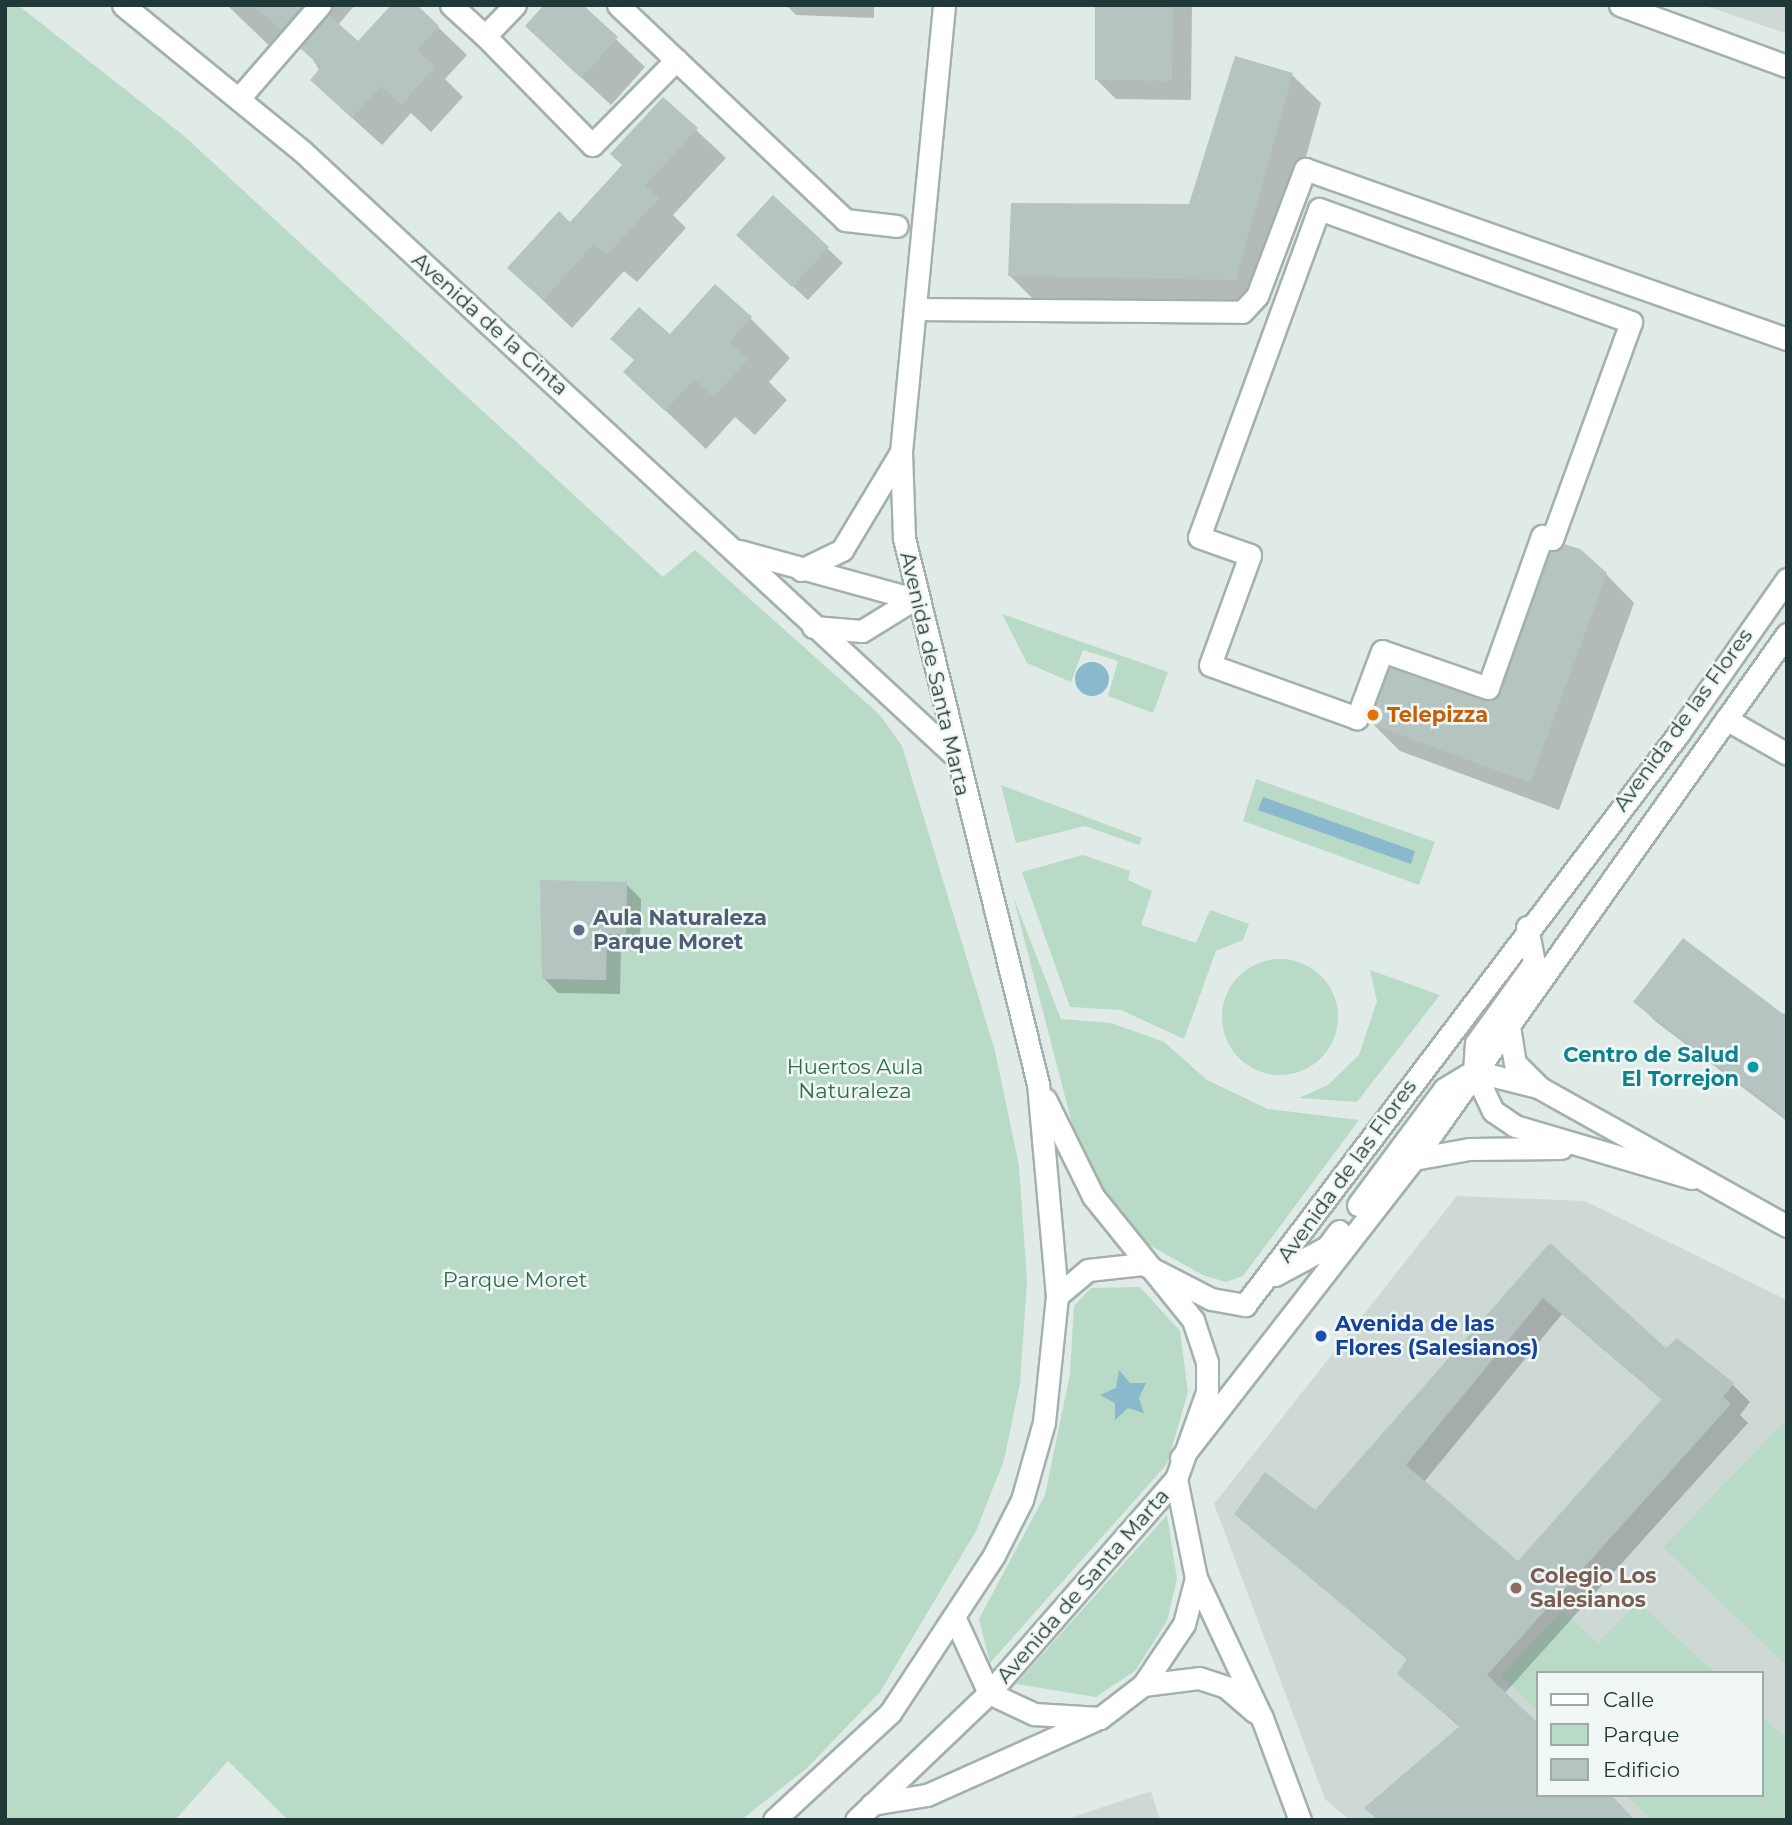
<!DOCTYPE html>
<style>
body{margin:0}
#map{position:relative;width:1792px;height:1825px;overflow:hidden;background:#e0eae7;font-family:Montserrat,sans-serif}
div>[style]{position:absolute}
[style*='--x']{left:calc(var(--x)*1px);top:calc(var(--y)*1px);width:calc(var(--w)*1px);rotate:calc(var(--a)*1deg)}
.built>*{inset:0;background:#ced9d6}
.green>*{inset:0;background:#b9dac7}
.round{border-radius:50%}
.water>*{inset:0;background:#8ab8cc}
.shadow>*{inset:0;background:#0003}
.building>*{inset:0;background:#b5c4c0}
.roads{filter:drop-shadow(2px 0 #a3b1ae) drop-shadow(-2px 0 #a3b1ae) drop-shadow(0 2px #a3b1ae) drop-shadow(0 -2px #a3b1ae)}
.street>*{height:21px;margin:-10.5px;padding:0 10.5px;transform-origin:10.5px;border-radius:10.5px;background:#fff}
.secondary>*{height:21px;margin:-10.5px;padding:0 10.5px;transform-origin:10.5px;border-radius:10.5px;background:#fff}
.dots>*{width:19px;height:19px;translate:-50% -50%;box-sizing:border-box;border:4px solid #f0f7f4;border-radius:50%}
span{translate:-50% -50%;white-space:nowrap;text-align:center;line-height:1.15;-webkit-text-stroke:5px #f0f7f4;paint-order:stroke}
.street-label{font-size:21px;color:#213936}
.food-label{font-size:21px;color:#c56008;font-weight:700}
.left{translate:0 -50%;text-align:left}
.service-label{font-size:21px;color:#4e5e75;font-weight:700}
.culture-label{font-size:21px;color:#0d838f;font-weight:700}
.right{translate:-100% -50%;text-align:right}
.park-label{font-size:21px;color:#2e6d50}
.transit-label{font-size:21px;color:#164399;font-weight:700}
.education-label{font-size:21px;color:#785e54;font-weight:700}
.frame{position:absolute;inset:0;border:7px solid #213936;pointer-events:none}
.legend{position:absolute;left:1536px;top:1671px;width:228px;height:126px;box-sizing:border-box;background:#f0f7f4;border:2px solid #9daba8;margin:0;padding:9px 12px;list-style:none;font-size:21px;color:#213936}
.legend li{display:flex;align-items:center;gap:14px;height:35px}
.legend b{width:35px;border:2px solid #9daba8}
</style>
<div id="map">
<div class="built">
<div style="clip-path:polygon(1703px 5px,1787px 5px,1787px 34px)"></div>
<div style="clip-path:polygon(evenodd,1457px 1196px,1585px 1201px,1787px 1300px,1787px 1820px,1349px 1820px,1325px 1799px,1214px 1504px,1457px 1196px,1538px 1673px,1762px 1673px,1762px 1795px,1538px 1795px,1538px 1673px)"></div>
<div style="clip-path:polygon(1151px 1791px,1160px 1820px,1063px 1820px,1073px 1817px)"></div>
</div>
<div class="green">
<div style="clip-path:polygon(5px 5px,18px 5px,184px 136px,663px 577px,695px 550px,880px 715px,902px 746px,995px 1051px,1019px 1166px,1027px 1281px,1020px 1383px,1004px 1460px,976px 1531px,880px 1692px,807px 1768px,741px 1820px,288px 1820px,228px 1761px,175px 1820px,5px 1820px)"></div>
<div style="clip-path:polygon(1002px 614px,1168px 672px,1153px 713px,1108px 696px,1118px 661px,1083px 650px,1071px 682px,1027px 663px)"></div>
<div style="clip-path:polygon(1256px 779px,1435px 842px,1419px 885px,1243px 821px)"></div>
<div style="clip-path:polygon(1001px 785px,1142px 838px,1139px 845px,1085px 826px,1016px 843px)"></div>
<div style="clip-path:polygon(1083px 855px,1130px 871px,1128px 880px,1152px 891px,1141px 925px,1196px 943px,1210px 910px,1249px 924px,1243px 940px,1216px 951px,1184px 1039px,1121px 1010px,1070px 1007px,1022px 872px)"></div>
<div style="clip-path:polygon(1013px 896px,1061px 1019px,1111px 1023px,1164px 1042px,1207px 1080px,1268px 1109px,1359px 1120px,1243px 1276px,1226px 1282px,1203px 1275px,1131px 1235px,1082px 1162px)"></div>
<div class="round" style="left:1222px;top:959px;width:116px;height:116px"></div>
<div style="clip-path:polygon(1370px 970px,1440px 995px,1357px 1102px,1299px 1098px,1328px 1085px,1359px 1055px,1377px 1001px)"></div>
<div style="clip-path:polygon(1140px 1287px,1180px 1331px,1188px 1392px,1167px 1464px,990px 1663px,979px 1619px,1045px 1495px,1070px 1374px,1074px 1306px,1091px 1288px)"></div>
<div style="clip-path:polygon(1787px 1419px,1787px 1666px,1663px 1547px)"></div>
<div style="clip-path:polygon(1167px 1515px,1177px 1579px,1167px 1621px,1135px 1671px,1096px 1697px,1016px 1684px)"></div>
<div style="clip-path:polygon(1638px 1602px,1715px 1673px,1538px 1673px,1538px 1711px,1501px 1675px,1562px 1611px,1598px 1643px)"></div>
<div style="clip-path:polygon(1762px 1716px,1787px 1739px,1787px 1820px,1651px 1820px,1626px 1795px,1762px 1795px)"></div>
</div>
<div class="water">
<div class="round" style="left:1075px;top:662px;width:34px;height:34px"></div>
<div style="clip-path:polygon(1263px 797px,1415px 851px,1411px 864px,1258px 810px)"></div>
<div style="clip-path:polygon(1119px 1370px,1130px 1383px,1146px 1383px,1139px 1398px,1144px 1413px,1128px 1408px,1115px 1420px,1115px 1403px,1100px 1395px,1116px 1388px)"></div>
</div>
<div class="shadow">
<div style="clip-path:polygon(227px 5px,355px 5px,337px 26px,358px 44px,438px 27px,467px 55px,445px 79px,463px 97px,431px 132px,411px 113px,382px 145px,341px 108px,311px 56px,295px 43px,282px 58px)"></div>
<div style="clip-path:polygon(580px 5px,645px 67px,611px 105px,556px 54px)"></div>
<div style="clip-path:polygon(786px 5px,874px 5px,874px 18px,796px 15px)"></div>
<div style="clip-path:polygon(1097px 5px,1192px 5px,1191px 100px,1116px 99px,1096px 79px)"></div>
<div style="clip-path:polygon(1292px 75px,1321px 103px,1264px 308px,1038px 304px,1010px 276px,1190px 206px)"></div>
<div style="clip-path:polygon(663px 99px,726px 158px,673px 215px,686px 228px,637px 282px,624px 271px,572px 328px,509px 268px,571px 225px,624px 166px)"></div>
<div style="clip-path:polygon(773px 198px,843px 263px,808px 300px,753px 250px)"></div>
<div style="clip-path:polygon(750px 318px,790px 358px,769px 382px,787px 400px,755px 435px,735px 417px,706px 449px,625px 372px,670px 337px)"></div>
<div style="clip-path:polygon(1606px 574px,1634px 603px,1559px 810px,1400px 751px,1371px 722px,1498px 699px)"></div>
<div style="clip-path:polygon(626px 884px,641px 899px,640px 948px,621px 948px,620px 994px,558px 993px,544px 978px)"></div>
<div style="clip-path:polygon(1636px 1002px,1787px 1014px,1787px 1121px,1655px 1021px)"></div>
<div style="clip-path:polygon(evenodd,1550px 1246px,1666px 1351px,1732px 1384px,1750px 1402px,1740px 1415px,1748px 1423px,1504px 1694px,1538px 1728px,1538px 1795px,1631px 1820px,1378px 1820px,1366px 1809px,1461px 1728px,1399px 1674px,1408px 1660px,1237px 1514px,1315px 1512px,1550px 1246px,1562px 1314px,1664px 1401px,1518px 1563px,1424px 1482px,1562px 1314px)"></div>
</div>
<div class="building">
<div style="clip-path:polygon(253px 5px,302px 5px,281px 30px)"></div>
<div style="clip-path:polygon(391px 5px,417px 5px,439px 26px,417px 50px,435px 67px,401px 105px,381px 86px,352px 118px,310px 80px,321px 67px,300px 48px,329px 15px,358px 41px)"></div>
<div style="clip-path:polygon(544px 5px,583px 5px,618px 37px,581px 78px,525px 26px)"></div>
<div style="clip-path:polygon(1095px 5px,1173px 5px,1172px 81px,1095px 80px)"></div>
<div style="clip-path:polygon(1235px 56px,1293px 73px,1236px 280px,1008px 276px,1011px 203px,1189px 204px)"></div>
<div style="clip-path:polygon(663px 97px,698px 128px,645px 186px,659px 198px,607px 255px,594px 244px,543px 300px,507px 268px,559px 211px,570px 222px,622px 165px,610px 154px)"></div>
<div style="clip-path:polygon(773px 195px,829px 247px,792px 287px,736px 235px)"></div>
<div style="clip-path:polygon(715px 284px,752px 317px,729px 342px,748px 359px,714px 397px,694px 379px,665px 411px,623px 372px,634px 360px,610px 339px,639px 307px,670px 334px)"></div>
<div style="clip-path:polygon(1564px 544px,1580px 549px,1607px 573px,1530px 783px,1369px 723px,1390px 668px,1484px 700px,1497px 697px,1550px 552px)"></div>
<div style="clip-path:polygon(540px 880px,627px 882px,626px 934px,607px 934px,606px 980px,542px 979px)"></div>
<div style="clip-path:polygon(1683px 938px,1787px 1017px,1787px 1119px,1633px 1002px)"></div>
<div style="clip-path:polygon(evenodd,1550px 1243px,1666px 1348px,1677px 1338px,1734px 1383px,1723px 1397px,1731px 1404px,1487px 1675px,1538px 1723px,1538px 1795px,1611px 1795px,1635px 1820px,1379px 1820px,1364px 1808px,1460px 1726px,1397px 1674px,1407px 1659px,1234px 1514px,1265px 1472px,1315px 1510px,1550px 1243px,1543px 1298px,1662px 1399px,1518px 1561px,1406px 1465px,1543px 1298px)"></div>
</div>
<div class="roads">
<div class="street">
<div style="--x:451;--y:5;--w:46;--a:42.4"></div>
<div style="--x:515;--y:5;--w:43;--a:134.1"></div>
<div style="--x:485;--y:36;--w:153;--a:45.5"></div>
<div style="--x:592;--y:145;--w:120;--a:-45.3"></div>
<div style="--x:618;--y:5;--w:313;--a:43.4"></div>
<div style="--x:845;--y:220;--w:52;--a:6.6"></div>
<div style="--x:1620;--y:5;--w:178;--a:20.1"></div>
<div style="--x:240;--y:97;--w:122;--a:-49"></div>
<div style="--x:1319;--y:209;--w:332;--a:19.9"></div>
<div style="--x:1631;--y:322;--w:231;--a:110"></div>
<div style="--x:1552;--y:539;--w:10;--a:-163"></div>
<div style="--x:1542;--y:536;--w:161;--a:109.6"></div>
<div style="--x:1488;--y:688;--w:112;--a:-160.8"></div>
<div style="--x:1382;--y:651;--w:72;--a:110.5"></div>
<div style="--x:1357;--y:718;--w:156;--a:-160.2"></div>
<div style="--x:1210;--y:665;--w:117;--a:-70"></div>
<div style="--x:1250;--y:555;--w:54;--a:-160.6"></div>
<div style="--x:1199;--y:537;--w:349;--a:-69.9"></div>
<div style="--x:915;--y:309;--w:327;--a:0.5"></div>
<div style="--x:1242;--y:312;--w:22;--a:-47"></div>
<div style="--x:1257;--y:296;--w:136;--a:-69.3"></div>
<div style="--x:1305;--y:169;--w:511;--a:19.43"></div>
<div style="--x:1726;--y:719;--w:70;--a:29.8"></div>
</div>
<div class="secondary">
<div style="--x:123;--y:5;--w:231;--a:39.2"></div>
<div style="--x:302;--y:151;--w:886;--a:42.8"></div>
<div style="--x:739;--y:551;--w:181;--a:15.3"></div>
<div style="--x:801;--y:570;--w:46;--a:-26"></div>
<div style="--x:842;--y:550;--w:114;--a:-59"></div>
<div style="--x:813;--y:627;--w:49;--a:4.7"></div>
<div style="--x:862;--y:631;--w:61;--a:-31.6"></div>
<div style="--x:1527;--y:927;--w:37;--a:79"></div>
<div style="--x:1534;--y:963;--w:99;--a:125.9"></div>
<div style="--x:1476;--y:1043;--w:28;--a:94"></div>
<div style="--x:1474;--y:1071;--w:44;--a:64.6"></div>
<div style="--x:1493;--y:1111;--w:27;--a:34"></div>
<div style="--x:1515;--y:1126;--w:184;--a:16.4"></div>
<div style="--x:1509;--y:1026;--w:37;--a:81"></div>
<div style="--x:1515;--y:1063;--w:35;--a:45"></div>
<div style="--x:1540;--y:1088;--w:283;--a:29.2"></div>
<div style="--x:1474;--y:1071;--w:66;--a:14"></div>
<div style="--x:1414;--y:1159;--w:56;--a:-10.3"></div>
<div style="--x:1469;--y:1149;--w:92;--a:-0.6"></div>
<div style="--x:1358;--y:1205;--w:144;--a:-53.4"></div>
<div style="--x:1444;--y:1089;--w:27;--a:-31"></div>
<div style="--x:1275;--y:1275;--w:59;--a:-28.3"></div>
<div style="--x:1327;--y:1247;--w:20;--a:-53"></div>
<div style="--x:1057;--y:1296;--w:40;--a:-40"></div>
<div style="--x:1088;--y:1270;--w:55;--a:-6.2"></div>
<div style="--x:1143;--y:1264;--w:76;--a:27.2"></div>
<div style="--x:1211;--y:1299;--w:35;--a:10"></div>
<div style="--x:1245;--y:1305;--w:718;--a:-52.81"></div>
<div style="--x:1679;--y:733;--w:188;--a:-55"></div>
<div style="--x:1181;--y:1458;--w:379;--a:-52.1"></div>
<div style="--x:1414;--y:1159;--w:644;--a:-54.61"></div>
<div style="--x:1196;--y:1578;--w:155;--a:64.8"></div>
<div style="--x:1262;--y:1718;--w:109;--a:69.6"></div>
<div style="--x:955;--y:1619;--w:81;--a:65.3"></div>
<div style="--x:989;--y:1693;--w:50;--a:25"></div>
<div style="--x:1034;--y:1714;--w:66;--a:3.5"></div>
<div style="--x:1100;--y:1718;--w:54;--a:-37.5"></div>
<div style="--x:1143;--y:1685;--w:73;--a:-56.1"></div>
<div style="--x:1184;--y:1624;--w:48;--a:-75.4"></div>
<div style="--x:1196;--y:1578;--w:101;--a:-101.4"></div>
<div style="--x:1143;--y:1685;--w:56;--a:-7.1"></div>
<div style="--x:1199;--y:1678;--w:28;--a:18"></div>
<div style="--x:1226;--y:1687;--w:38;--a:41"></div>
<div style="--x:872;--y:1804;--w:56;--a:-9.3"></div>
<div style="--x:927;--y:1795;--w:184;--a:-24.1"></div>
<div style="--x:774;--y:1820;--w:158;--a:-42.7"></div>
<div style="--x:890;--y:1713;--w:189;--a:-56.6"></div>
<div style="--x:994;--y:1555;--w:62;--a:-63"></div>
<div style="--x:1022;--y:1500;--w:81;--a:-74.2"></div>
<div style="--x:1044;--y:1422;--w:127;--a:-84.1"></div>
<div style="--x:1057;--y:1296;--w:213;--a:-95.1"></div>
<div style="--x:1038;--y:1084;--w:562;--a:-103.79"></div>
<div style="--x:904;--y:538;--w:86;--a:-92"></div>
<div style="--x:901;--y:452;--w:449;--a:-84.5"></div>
<div style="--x:856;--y:1820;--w:184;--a:-43.7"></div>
<div style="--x:989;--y:1693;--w:284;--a:-48.9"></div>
<div style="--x:1176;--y:1479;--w:92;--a:-70.4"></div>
<div style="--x:1207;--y:1392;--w:30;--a:-90"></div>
<div style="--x:1207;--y:1362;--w:44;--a:-108.4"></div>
<div style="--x:1193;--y:1320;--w:159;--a:-128.9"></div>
<div style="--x:1093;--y:1196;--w:108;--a:-116.3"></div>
</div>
</div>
<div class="dots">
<div style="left:1373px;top:715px;background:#e8710a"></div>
<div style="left:579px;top:930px;background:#5c6f8a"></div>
<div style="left:1753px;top:1067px;background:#0f9aa8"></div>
<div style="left:1321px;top:1336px;background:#1a4fb4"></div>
<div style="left:1516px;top:1588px;background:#8d6e63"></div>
</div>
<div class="street-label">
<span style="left:490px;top:324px;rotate:42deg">Avenida de la Cinta</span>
<span style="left:935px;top:674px;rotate:77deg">Avenida de Santa Marta</span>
<span style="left:1683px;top:720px;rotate:-54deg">Avenida de las Flores</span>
<span style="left:1347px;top:1171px;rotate:-54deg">Avenida de las Flores</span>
<span style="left:1083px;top:1586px;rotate:-49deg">Avenida de Santa Marta</span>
</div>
<div class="food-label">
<span class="left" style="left:1387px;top:715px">Telepizza</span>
</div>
<div class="service-label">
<span class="left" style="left:593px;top:930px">Aula Naturaleza<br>Parque Moret</span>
</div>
<div class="culture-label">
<span class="right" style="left:1739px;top:1067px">Centro de Salud<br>El Torrejon</span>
</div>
<div class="park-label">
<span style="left:855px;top:1079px">Huertos Aula<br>Naturaleza</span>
<span style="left:515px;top:1280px">Parque Moret</span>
</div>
<div class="transit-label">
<span class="left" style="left:1335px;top:1336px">Avenida de las<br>Flores (Salesianos)</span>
</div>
<div class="education-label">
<span class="left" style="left:1530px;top:1588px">Colegio Los<br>Salesianos</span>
</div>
<div class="frame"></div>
<ul class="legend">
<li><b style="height:9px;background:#fff"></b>Calle</li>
<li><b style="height:19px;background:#b9dac7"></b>Parque</li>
<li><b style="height:19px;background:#b5c4c0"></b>Edificio</li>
</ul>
</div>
